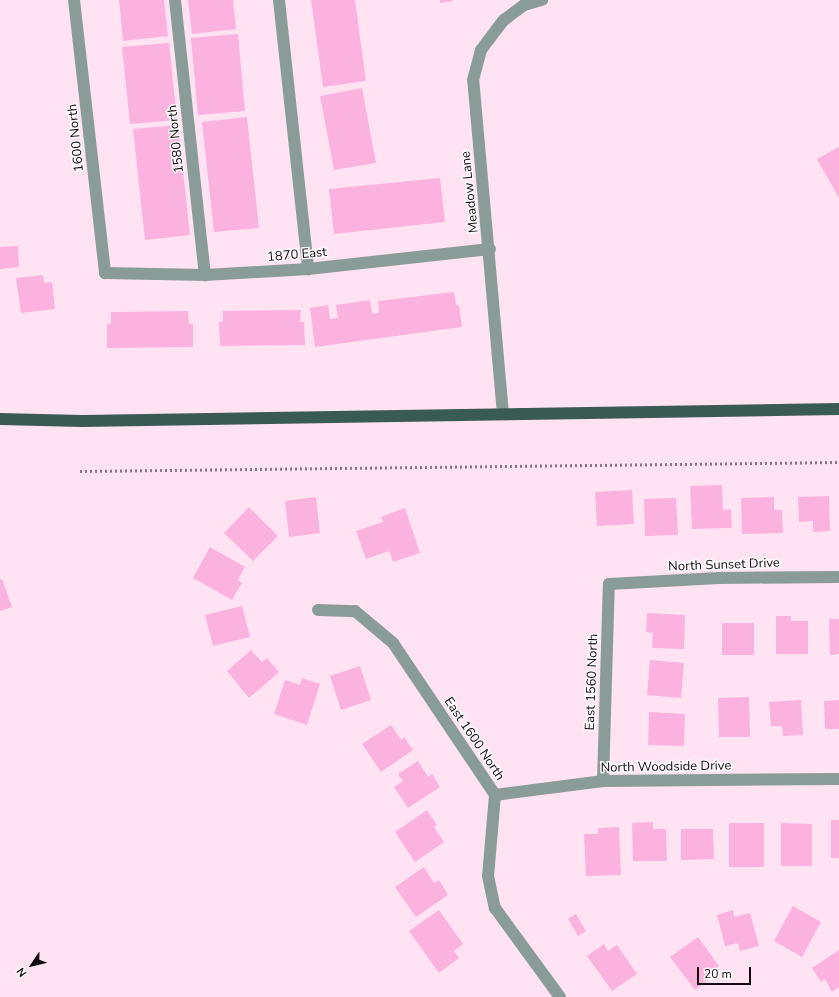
<!DOCTYPE html>
<style>
body{margin:0}
#map{position:relative;width:839px;height:997px;overflow:hidden;background:#ffe3f3;font-family:"Nunito Sans",sans-serif}
div>[style]{position:absolute}
[style*='--x']{left:calc(var(--x)*1px);top:calc(var(--y)*1px);width:calc(var(--w)*1px);rotate:calc(var(--a)*1deg)}
.building>*{inset:0;background:#fbb2df}
.path>*{height:2.5px;margin-top:-1.25px;transform-origin:0;background:repeating-linear-gradient(90deg,#887580 0 2px,transparent 0 5px)}
.minor>*{height:12px;margin:-6px;padding:0 6px;transform-origin:6px;border-radius:6px;background:#8a9c98}
.major>*{height:12px;margin:-6px;padding:0 6px;transform-origin:6px;border-radius:6px;background:#3a5a54}
span{translate:-50% -50%;white-space:nowrap;text-align:center;line-height:1.15;-webkit-text-stroke:3px #fff;paint-order:stroke}
.street-label{font-size:13px;color:#12070e}
.north{position:absolute;left:12px;top:945px;width:40px;height:40px;-webkit-text-stroke:3px #fff;paint-order:stroke;rotate:235deg;font-size:11px;font-weight:700;line-height:16px;text-align:center;color:#12070e}
.north::after{content:'';display:block;margin:auto;width:14px;height:18px;background:#12070e;clip-path:polygon(50% 0,100% 100%,50% 72%,0 100%)}
.scale{position:absolute;left:697px;top:967px;width:54px;height:18px;box-sizing:border-box;border:2px solid #12070e;border-top:0;padding-left:5px;font-size:12px;line-height:14px;white-space:nowrap;color:#12070e;-webkit-text-stroke:3px #fff;paint-order:stroke}
</style>
<div id="map">
<div class="building">
<div style="clip-path:polygon(119px 0,164px 0,168px 36px,123px 41px)"></div>
<div style="clip-path:polygon(188px 0,233px 0,236px 29px,192px 34px)"></div>
<div style="clip-path:polygon(311px 0,355px 0,366px 81px,323px 87px)"></div>
<div style="clip-path:polygon(440px 0,453px 0,453px 1px,440px 3px)"></div>
<div style="clip-path:polygon(238px 34px,245px 111px,198px 115px,191px 38px)"></div>
<div style="clip-path:polygon(169px 43px,177px 120px,130px 124px,122px 47px)"></div>
<div style="clip-path:polygon(362px 88px,376px 163px,334px 170px,320px 96px)"></div>
<div style="clip-path:polygon(247px 117px,259px 228px,214px 232px,202px 122px)"></div>
<div style="clip-path:polygon(178px 125px,190px 235px,145px 240px,133px 129px)"></div>
<div style="clip-path:polygon(839px 147px,839px 198px,817px 159px)"></div>
<div style="clip-path:polygon(440px 178px,445px 222px,334px 234px,329px 189px)"></div>
<div style="clip-path:polygon(18px 246px,19px 267px,0 269px,0 247px)"></div>
<div style="clip-path:polygon(43px 275px,44px 283px,52px 282px,55px 309px,21px 313px,16px 278px)"></div>
<div style="clip-path:polygon(454px 292px,456px 305px,459px 305px,462px 327px,315px 347px,310px 308px,328px 305px,330px 319px,338px 318px,336px 305px,370px 300px,372px 314px,379px 312px,378px 301px)"></div>
<div style="clip-path:polygon(301px 310px,300px 322px,304px 322px,305px 345px,220px 346px,219px 322px,223px 322px,223px 311px)"></div>
<div style="clip-path:polygon(188px 311px,189px 324px,193px 324px,193px 347px,107px 348px,107px 324px,111px 324px,111px 312px)"></div>
<div style="clip-path:polygon(722px 485px,723px 510px,731px 509px,732px 528px,692px 529px,690px 486px)"></div>
<div style="clip-path:polygon(632px 490px,634px 524px,597px 526px,595px 492px)"></div>
<div style="clip-path:polygon(829px 496px,830px 531px,813px 532px,813px 521px,799px 522px,798px 497px)"></div>
<div style="clip-path:polygon(316px 497px,320px 533px,289px 537px,285px 501px)"></div>
<div style="clip-path:polygon(774px 497px,774px 510px,782px 510px,783px 533px,742px 534px,741px 498px)"></div>
<div style="clip-path:polygon(676px 498px,678px 535px,645px 536px,644px 499px)"></div>
<div style="clip-path:polygon(249px 507px,278px 536px,253px 561px,224px 533px)"></div>
<div style="clip-path:polygon(405px 508px,420px 553px,393px 562px,389px 551px,366px 559px,356px 531px,383px 522px,381px 517px)"></div>
<div style="clip-path:polygon(210px 547px,245px 567px,238px 580px,242px 583px,232px 600px,193px 578px)"></div>
<div style="clip-path:polygon(2px 579px,12px 607px,0 611px,0 580px)"></div>
<div style="clip-path:polygon(242px 606px,250px 637px,213px 646px,205px 615px)"></div>
<div style="clip-path:polygon(647px 613px,685px 615px,684px 649px,652px 648px,653px 633px,646px 632px)"></div>
<div style="clip-path:polygon(776px 616px,791px 616px,791px 621px,808px 621px,808px 654px,776px 654px)"></div>
<div style="clip-path:polygon(829px 619px,839px 619px,839px 654px,830px 655px)"></div>
<div style="clip-path:polygon(722px 623px,754px 623px,754px 655px,722px 655px)"></div>
<div style="clip-path:polygon(251px 650px,262px 662px,267px 658px,279px 672px,249px 698px,227px 671px)"></div>
<div style="clip-path:polygon(650px 660px,684px 663px,681px 698px,647px 695px)"></div>
<div style="clip-path:polygon(360px 666px,371px 700px,341px 710px,330px 676px)"></div>
<div style="clip-path:polygon(302px 678px,320px 684px,307px 725px,274px 714px,285px 680px,300px 685px)"></div>
<div style="clip-path:polygon(749px 697px,750px 737px,719px 737px,718px 698px)"></div>
<div style="clip-path:polygon(801px 700px,803px 735px,783px 736px,782px 726px,771px 726px,769px 702px)"></div>
<div style="clip-path:polygon(839px 700px,839px 729px,825px 729px,824px 701px)"></div>
<div style="clip-path:polygon(649px 712px,685px 714px,684px 746px,648px 745px)"></div>
<div style="clip-path:polygon(391px 725px,401px 740px,404px 737px,413px 750px,381px 772px,362px 744px)"></div>
<div style="clip-path:polygon(418px 761px,428px 777px,432px 774px,440px 787px,408px 808px,394px 787px,403px 781px,398px 774px)"></div>
<div style="clip-path:polygon(427px 810px,437px 825px,434px 827px,444px 842px,415px 862px,395px 832px)"></div>
<div style="clip-path:polygon(831px 820px,839px 820px,839px 858px,831px 858px)"></div>
<div style="clip-path:polygon(653px 822px,653px 829px,666px 829px,667px 861px,633px 861px,632px 823px)"></div>
<div style="clip-path:polygon(729px 823px,764px 823px,764px 867px,729px 867px)"></div>
<div style="clip-path:polygon(781px 823px,812px 824px,812px 866px,781px 866px)"></div>
<div style="clip-path:polygon(619px 827px,621px 875px,586px 876px,584px 834px,598px 834px,598px 828px)"></div>
<div style="clip-path:polygon(681px 829px,713px 829px,714px 859px,681px 860px)"></div>
<div style="clip-path:polygon(424px 867px,434px 883px,439px 880px,448px 895px,416px 917px,395px 887px)"></div>
<div style="clip-path:polygon(793px 906px,821px 922px,802px 957px,774px 941px)"></div>
<div style="clip-path:polygon(439px 910px,463px 944px,454px 951px,459px 958px,439px 973px,409px 931px)"></div>
<div style="clip-path:polygon(733px 910px,734px 917px,750px 913px,759px 946px,740px 951px,738px 943px,725px 946px,717px 915px)"></div>
<div style="clip-path:polygon(576px 914px,586px 931px,578px 936px,568px 919px)"></div>
<div style="clip-path:polygon(698px 937px,719px 966px,706px 975px,709px 979px,695px 990px,670px 957px)"></div>
<div style="clip-path:polygon(604px 944px,608px 951px,617px 945px,637px 974px,612px 991px,587px 956px)"></div>
<div style="clip-path:polygon(839px 950px,839px 987px,832px 992px,825px 979px,821px 982px,812px 968px)"></div>
</div>
<div class="path">
<div style="--x:80;--y:471;--w:759;--a:-0.68"></div>
</div>
<div class="minor">
<div style="--x:74;--y:0;--w:275;--a:83.5"></div>
<div style="--x:105;--y:273;--w:100;--a:1.1"></div>
<div style="--x:205;--y:275;--w:103;--a:-3.3"></div>
<div style="--x:308;--y:269;--w:183;--a:-6.3"></div>
<div style="--x:175;--y:0;--w:277;--a:83.8"></div>
<div style="--x:279;--y:0;--w:271;--a:83.8"></div>
<div style="--x:503;--y:414;--w:335;--a:-95.1"></div>
<div style="--x:473;--y:80;--w:31;--a:-75"></div>
<div style="--x:481;--y:50;--w:38;--a:-53"></div>
<div style="--x:504;--y:20;--w:25;--a:-37"></div>
<div style="--x:524;--y:5;--w:19;--a:-16"></div>
<div style="--x:318;--y:610;--w:37;--a:2"></div>
<div style="--x:355;--y:611;--w:50;--a:40.1"></div>
<div style="--x:393;--y:643;--w:183;--a:56.1"></div>
<div style="--x:495;--y:795;--w:81;--a:94.9"></div>
<div style="--x:488;--y:876;--w:33;--a:78"></div>
<div style="--x:495;--y:908;--w:110;--a:53.9"></div>
<div style="--x:603;--y:781;--w:197;--a:-88.3"></div>
<div style="--x:609;--y:584;--w:110;--a:-3.1"></div>
<div style="--x:719;--y:578;--w:120;--a:-0.5"></div>
<div style="--x:495;--y:795;--w:109;--a:-7.4"></div>
<div style="--x:603;--y:781;--w:236;--a:-0.5"></div>
</div>
<div class="major">
<div style="--x:0;--y:419;--w:82;--a:1.4"></div>
<div style="--x:82;--y:421;--w:757;--a:-0.91"></div>
</div>
<div class="street-label">
<span style="left:76px;top:138px;rotate:-96deg">1600 North</span>
<span style="left:176px;top:139px;rotate:-96deg">1580 North</span>
<span style="left:470px;top:192px;rotate:-96deg">Meadow Lane</span>
<span style="left:297px;top:255px;rotate:-5deg">1870 East</span>
<span style="left:724px;top:565px;rotate:-2deg">North Sunset Drive</span>
<span style="left:592px;top:682px;rotate:-88deg">East 1560 North</span>
<span style="left:474px;top:739px;rotate:56deg">East 1600 North</span>
<span style="left:666px;top:767px;rotate:-1deg">North Woodside Drive</span>
</div>
<div class="north">N</div>
<div class="scale">20 m</div>
</div>
